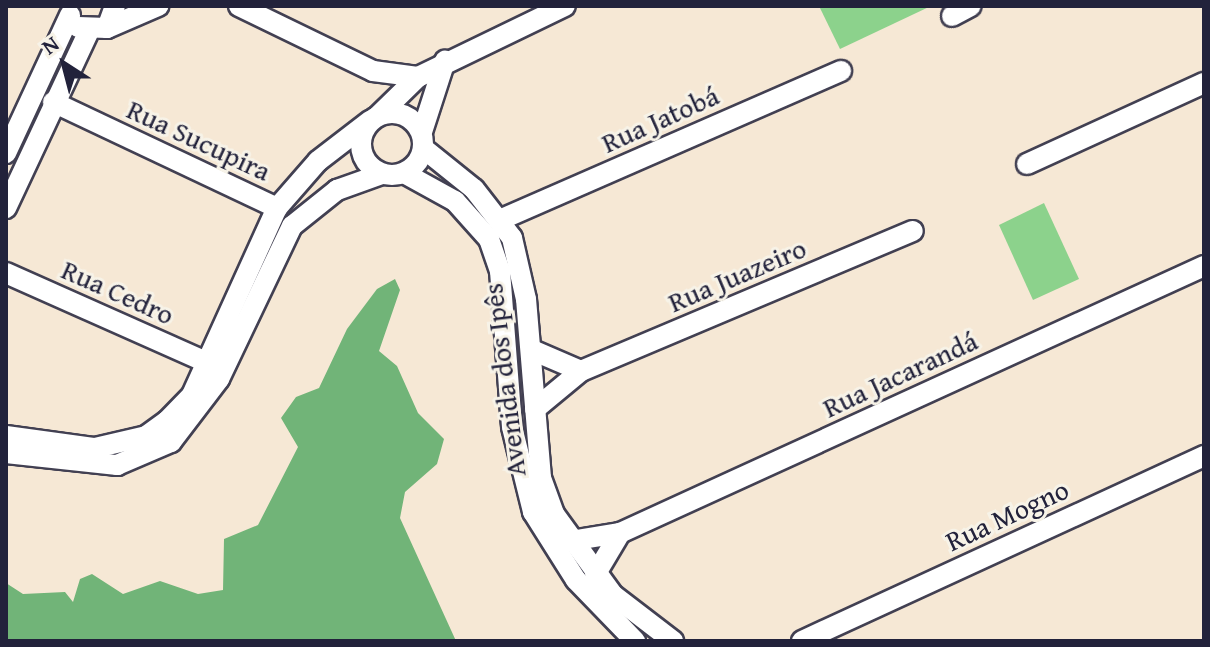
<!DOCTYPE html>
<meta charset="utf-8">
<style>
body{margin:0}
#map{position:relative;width:1210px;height:647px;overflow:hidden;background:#f6e8d5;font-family:"Gentium Book Plus",serif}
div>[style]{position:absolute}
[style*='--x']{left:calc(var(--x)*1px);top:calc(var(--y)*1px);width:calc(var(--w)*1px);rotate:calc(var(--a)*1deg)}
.green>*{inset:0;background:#8cd28c}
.forest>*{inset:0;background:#71b478}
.roads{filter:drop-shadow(2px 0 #424052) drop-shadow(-2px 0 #424052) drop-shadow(0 2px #424052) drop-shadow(0 -2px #424052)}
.street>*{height:20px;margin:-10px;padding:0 10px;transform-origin:10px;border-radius:10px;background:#fff}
.street>.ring{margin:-10px;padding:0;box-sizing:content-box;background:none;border:20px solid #fff;border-radius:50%}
span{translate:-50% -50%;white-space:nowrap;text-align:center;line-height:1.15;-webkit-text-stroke:6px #f7f3e8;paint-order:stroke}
.street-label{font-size:28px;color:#22223b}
.frame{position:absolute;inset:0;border:8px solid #22223b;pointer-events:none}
.north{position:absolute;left:24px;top:24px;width:80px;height:80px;-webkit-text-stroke:6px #f7f3e8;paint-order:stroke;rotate:324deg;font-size:22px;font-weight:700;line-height:32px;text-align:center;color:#22223b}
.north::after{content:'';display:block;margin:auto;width:28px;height:36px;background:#22223b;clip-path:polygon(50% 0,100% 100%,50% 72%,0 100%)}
</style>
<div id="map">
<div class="green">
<div style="clip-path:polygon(819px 6px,931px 6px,840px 49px)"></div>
<div style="clip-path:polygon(1044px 203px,1079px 279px,1033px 300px,999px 225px)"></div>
</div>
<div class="forest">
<div style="clip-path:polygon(395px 279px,400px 290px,379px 351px,397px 366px,418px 413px,444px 439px,437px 464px,405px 492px,400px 518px,456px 641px,6px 641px,6px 583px,23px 594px,65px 592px,73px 602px,80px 579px,92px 574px,123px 594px,160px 581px,198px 594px,223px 590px,224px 539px,258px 525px,298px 447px,281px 418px,296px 397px,319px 388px,347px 329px,377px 289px)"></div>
</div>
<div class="roads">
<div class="street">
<div style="--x:239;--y:6;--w:149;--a:25.9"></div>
<div style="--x:373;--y:71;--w:45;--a:7.6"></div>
<div style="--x:418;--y:77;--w:163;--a:-25.8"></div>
<div style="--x:952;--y:16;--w:21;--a:-28"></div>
<div style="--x:78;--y:27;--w:29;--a:2"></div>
<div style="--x:107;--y:28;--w:23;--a:-70"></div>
<div style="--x:107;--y:28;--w:56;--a:-23.3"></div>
<div style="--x:53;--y:102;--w:248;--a:25.3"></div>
<div class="ring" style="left:361px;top:113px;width:42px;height:42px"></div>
<div style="--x:378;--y:116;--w:56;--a:-44.3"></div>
<div style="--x:422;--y:132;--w:75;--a:-72.1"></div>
<div style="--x:423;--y:148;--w:65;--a:38.8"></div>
<div style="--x:474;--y:189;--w:62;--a:52.2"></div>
<div style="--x:512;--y:238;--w:63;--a:77.1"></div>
<div style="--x:526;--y:299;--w:180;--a:85.2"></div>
<div style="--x:541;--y:478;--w:38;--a:70"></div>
<div style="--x:554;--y:514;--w:100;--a:53.9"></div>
<div style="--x:613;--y:595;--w:76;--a:37.5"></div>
<div style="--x:6;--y:153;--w:152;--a:-65.1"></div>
<div style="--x:1027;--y:164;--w:195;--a:-24.6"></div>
<div style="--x:404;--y:173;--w:58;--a:28.8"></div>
<div style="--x:455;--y:201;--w:51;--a:48.2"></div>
<div style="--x:489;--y:239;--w:34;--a:71"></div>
<div style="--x:500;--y:271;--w:156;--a:85.6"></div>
<div style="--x:512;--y:427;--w:88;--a:76.1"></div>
<div style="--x:533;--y:512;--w:80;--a:57.7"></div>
<div style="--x:576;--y:580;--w:85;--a:46"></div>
<div style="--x:6;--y:208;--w:193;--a:-64.9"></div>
<div style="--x:502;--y:219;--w:370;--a:-23.6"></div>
<div style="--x:6;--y:273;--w:221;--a:24"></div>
<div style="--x:532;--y:350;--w:53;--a:23.2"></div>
<div style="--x:535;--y:409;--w:60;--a:-39.6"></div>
<div style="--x:581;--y:371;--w:360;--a:-22.9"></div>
<div style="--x:6;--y:436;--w:90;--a:7.7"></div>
<div style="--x:95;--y:448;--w:52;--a:-13.2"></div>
<div style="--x:146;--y:436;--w:26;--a:-36"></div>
<div style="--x:167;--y:421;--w:36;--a:-46"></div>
<div style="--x:192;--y:395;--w:205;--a:-65.6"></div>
<div style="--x:277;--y:208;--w:62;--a:-48.9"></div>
<div style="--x:318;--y:161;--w:66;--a:-37.6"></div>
<div style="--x:6;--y:453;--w:112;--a:6.2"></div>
<div style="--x:117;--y:465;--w:59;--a:-23.1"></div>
<div style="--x:171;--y:442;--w:79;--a:-52.7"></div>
<div style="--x:219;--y:379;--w:170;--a:-64.5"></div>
<div style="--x:292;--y:226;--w:58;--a:-38.7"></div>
<div style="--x:337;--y:190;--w:48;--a:-19.6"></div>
<div style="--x:570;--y:541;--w:51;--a:-9.1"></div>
<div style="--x:620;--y:533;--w:642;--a:-24.57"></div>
<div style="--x:595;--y:575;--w:49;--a:-59.2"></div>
<div style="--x:802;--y:641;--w:443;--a:-24.7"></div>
</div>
</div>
<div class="street-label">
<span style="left:660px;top:119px;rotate:-24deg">Rua Jatobá</span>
<span style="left:199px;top:140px;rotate:25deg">Rua Sucupira</span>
<span style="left:737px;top:275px;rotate:-23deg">Rua Juazeiro</span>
<span style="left:118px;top:292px;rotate:24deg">Rua Cedro</span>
<span style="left:900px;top:374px;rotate:-25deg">Rua Jacarandá</span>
<span style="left:504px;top:380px;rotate:-97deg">Avenida dos Ipês</span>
<span style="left:1007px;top:515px;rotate:-25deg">Rua Mogno</span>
</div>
<div class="frame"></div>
<div class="north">N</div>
</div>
